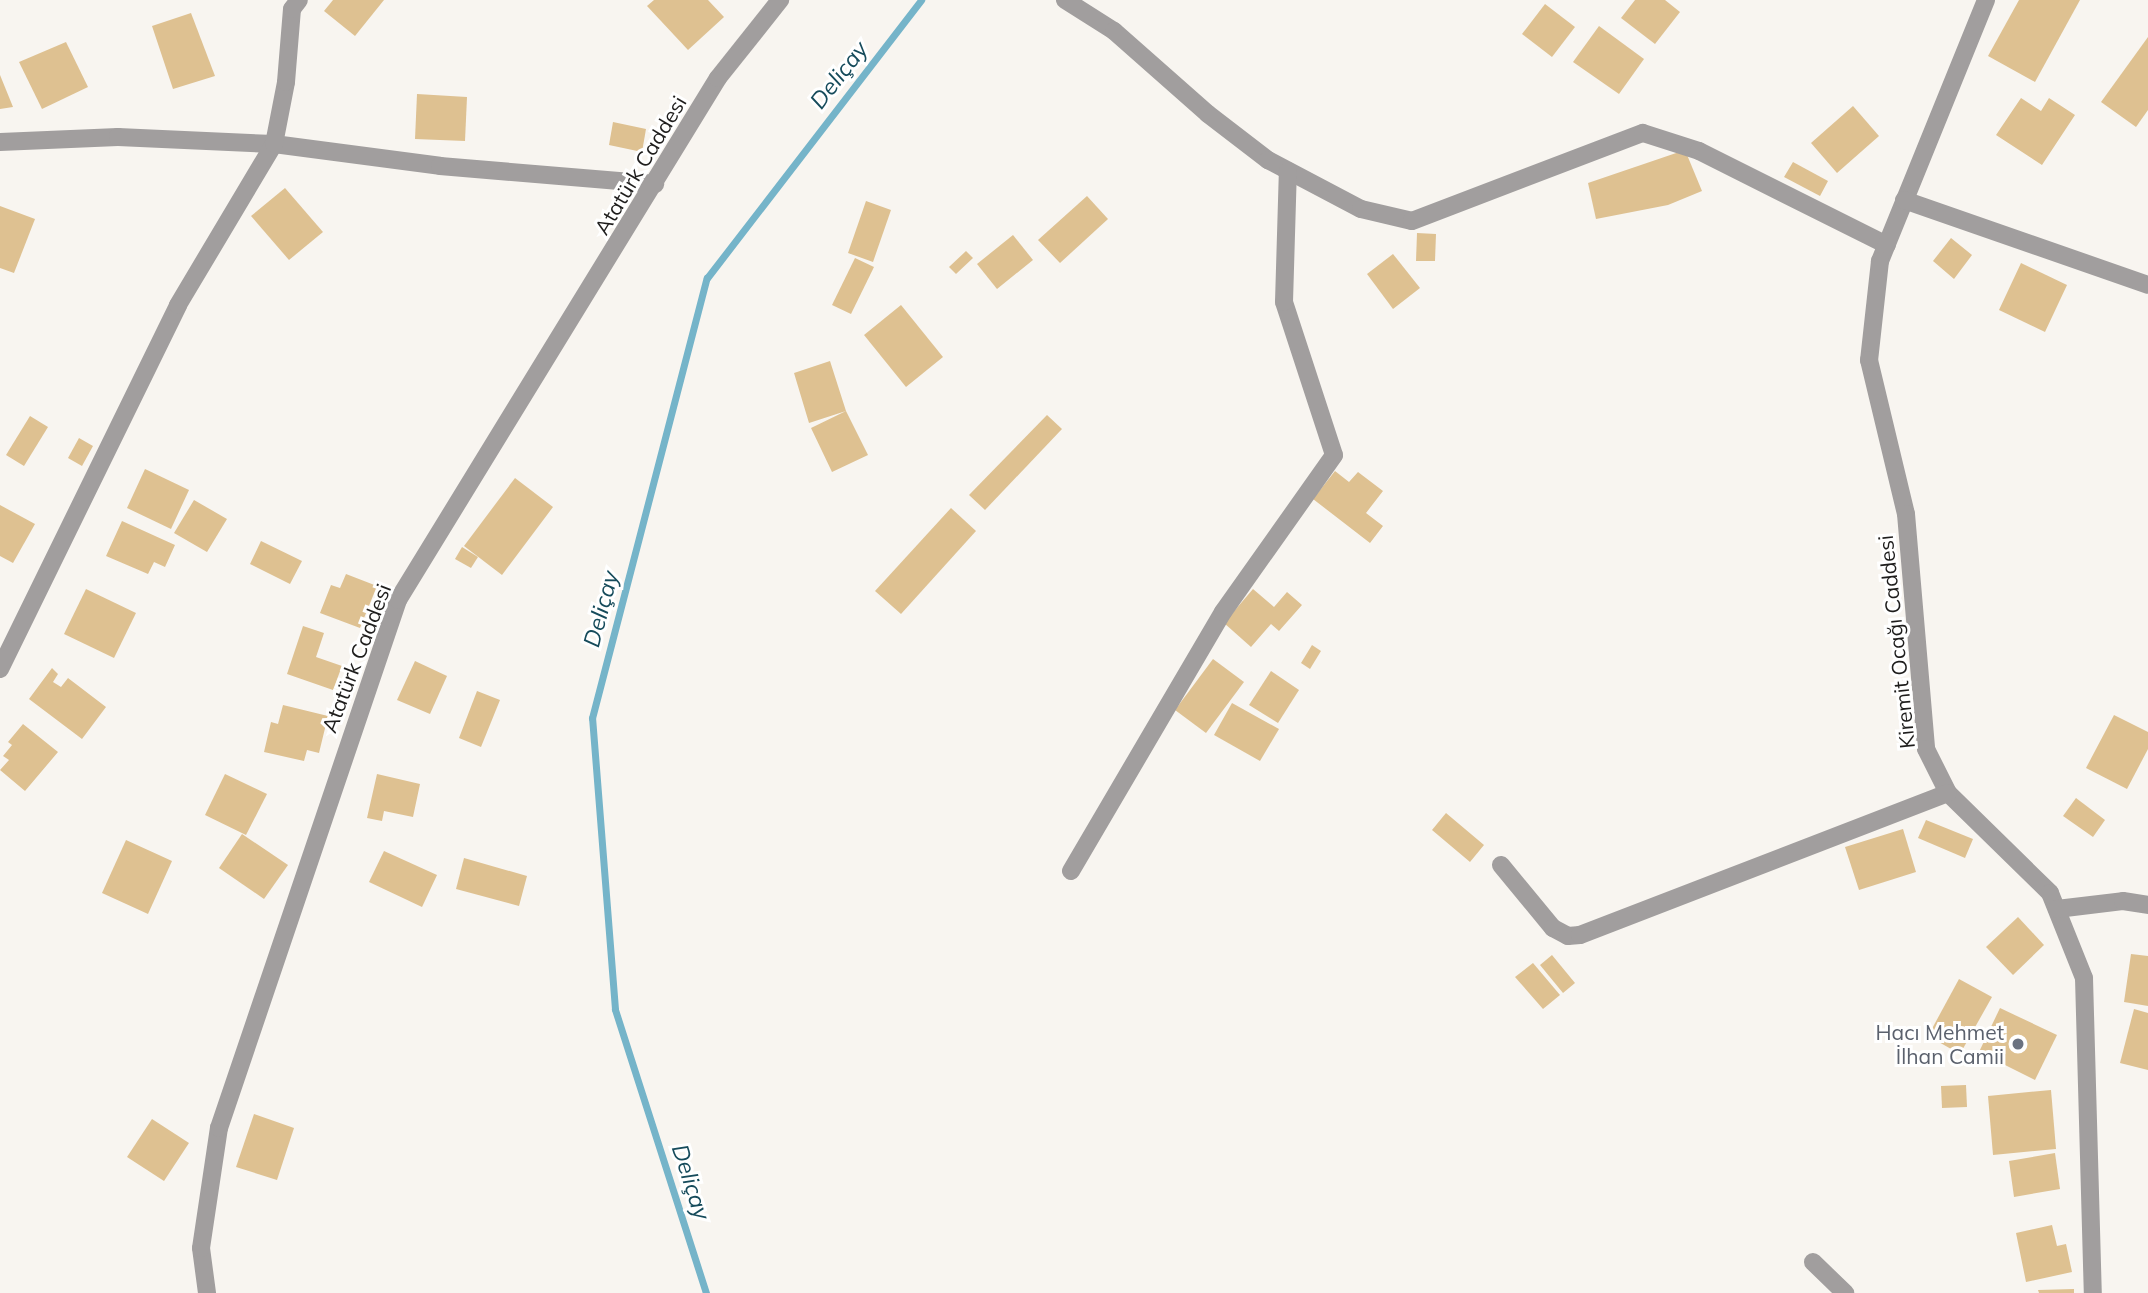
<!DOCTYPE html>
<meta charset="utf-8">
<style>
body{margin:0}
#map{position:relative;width:2148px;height:1293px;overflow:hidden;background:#f8f5f0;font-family:Mulish,sans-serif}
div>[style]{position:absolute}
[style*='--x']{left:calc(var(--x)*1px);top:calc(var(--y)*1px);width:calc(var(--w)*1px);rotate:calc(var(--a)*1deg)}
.stream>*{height:7px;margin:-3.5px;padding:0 3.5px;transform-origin:3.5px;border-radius:3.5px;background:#75b4c9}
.building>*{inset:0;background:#dec191}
.minor>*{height:18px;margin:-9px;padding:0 9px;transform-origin:9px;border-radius:9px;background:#a19e9e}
.dots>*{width:19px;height:19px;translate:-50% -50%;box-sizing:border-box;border:4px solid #fff;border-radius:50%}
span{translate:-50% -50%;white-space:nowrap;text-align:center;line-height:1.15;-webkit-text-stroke:6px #fff;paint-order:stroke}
.street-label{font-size:21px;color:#1e1d1c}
.worship-label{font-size:21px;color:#5b616d}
.right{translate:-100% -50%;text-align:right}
.water-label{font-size:23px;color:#164b5b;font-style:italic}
</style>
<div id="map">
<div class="stream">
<div style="--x:706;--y:1293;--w:298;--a:-107.8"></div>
<div style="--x:615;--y:1009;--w:292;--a:-94.5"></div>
<div style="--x:592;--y:718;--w:455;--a:-75.4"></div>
<div style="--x:707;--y:278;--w:351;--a:-52.4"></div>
</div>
<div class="building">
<div style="clip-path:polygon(333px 0,384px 0,355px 36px,324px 11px)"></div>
<div style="clip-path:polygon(654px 0,708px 0,724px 17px,688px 50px,647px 6px)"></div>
<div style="clip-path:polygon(1635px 0,1665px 0,1680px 12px,1655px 44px,1621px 18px)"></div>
<div style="clip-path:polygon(2019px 0,2080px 0,2035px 82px,1988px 56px)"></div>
<div style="clip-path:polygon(1545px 4px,1575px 27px,1552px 57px,1522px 34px)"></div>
<div style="clip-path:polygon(191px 13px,215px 76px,173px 89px,152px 26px)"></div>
<div style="clip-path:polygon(1599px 26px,1644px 59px,1619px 94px,1573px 62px)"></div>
<div style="clip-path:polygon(2148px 37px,2148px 110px,2136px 127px,2101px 102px)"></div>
<div style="clip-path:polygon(66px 42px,88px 87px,42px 109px,19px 62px)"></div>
<div style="clip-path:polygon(0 75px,13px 107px,0 109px)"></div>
<div style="clip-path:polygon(417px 94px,467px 97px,465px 141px,415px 139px)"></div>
<div style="clip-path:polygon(2021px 98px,2041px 111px,2049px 98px,2075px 115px,2042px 165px,1996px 135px)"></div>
<div style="clip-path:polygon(1853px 106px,1879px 136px,1837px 173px,1811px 143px)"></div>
<div style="clip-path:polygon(613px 122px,646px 129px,642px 152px,609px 145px)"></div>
<div style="clip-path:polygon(1685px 150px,1702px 191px,1668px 205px,1596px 219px,1588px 183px)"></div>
<div style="clip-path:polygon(1793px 162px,1828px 181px,1820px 196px,1784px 177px)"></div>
<div style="clip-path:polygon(285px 188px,323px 232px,289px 260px,251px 216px)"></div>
<div style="clip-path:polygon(1087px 196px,1108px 219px,1060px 263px,1038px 240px)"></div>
<div style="clip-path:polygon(866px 201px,891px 210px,873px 262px,848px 253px)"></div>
<div style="clip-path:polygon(0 206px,35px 219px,14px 273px,0 268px)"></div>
<div style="clip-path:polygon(1417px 233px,1436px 234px,1435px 261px,1416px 261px)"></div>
<div style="clip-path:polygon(1013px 235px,1033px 260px,997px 289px,977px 264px)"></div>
<div style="clip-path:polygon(1951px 238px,1972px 255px,1954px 279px,1933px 261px)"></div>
<div style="clip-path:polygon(966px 251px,973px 258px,956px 274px,949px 267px)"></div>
<div style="clip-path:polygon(1393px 254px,1420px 288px,1393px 309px,1367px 274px)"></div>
<div style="clip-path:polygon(855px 258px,874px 267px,851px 314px,832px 305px)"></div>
<div style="clip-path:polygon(2021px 263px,2067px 285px,2045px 332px,1999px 310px)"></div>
<div style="clip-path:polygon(901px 305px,943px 357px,906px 387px,864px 335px)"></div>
<div style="clip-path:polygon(830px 361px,846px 411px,868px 455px,832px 472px,811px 428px,846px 411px,809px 423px,794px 373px)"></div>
<div style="clip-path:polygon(1047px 415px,1062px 429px,985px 510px,969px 495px)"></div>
<div style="clip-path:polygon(30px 416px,48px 427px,24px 466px,6px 455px)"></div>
<div style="clip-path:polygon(79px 438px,93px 446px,82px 466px,68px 458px)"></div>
<div style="clip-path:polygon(145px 469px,189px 490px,171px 529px,127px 508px)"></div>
<div style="clip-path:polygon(1335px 471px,1349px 482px,1358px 472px,1383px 491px,1366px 513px,1383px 526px,1370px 543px,1313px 499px)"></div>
<div style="clip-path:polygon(515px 478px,553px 507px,502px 575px,464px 546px)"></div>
<div style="clip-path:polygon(194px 500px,227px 519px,207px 552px,174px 533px)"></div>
<div style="clip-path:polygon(0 505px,35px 524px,13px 563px,0 556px)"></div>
<div style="clip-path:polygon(951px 508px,976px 531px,901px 614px,875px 591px)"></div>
<div style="clip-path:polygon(122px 521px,175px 545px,165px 567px,154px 562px,148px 574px,106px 556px)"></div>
<div style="clip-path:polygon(261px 541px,302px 561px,290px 584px,250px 564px)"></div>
<div style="clip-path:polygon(462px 547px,478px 557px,471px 568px,455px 559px)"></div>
<div style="clip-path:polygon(346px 574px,377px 586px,360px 628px,320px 613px,331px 585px,340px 588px)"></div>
<div style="clip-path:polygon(86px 589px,136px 613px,114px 658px,64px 634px)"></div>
<div style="clip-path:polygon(1253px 589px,1274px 607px,1287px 592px,1302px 605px,1279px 631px,1271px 624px,1251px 647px,1224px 623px)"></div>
<div style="clip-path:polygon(303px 626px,324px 633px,316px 657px,342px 666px,333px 690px,287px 674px)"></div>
<div style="clip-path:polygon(1312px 645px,1321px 651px,1310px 669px,1301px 663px)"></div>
<div style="clip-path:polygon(1213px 659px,1244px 682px,1206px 733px,1175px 710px)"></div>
<div style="clip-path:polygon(415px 661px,447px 676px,430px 714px,397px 700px)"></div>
<div style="clip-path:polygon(52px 668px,58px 674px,53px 682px,61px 687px,68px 678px,106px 707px,82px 739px,29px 699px)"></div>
<div style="clip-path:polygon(1271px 671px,1299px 690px,1278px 723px,1249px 705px)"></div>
<div style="clip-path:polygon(477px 691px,500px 700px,481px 747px,459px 738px)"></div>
<div style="clip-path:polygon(1232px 703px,1279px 729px,1260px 761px,1214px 735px)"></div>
<div style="clip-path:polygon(283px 705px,328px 716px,319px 753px,307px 750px,304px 761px,264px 752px,271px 722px,278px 724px)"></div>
<div style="clip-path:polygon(2114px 715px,2148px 732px,2148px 749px,2127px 789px,2086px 768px)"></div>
<div style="clip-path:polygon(23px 724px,58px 752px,25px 791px,0 770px,9px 760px,3px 756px,12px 745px,8px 742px)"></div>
<div style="clip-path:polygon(225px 774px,267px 794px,246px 835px,205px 815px)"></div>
<div style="clip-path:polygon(377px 774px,420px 784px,413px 817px,384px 811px,382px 821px,367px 818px)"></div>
<div style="clip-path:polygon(2076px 798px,2105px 820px,2093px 837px,2063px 816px)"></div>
<div style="clip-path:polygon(1446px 813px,1484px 845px,1470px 862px,1432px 830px)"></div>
<div style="clip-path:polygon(1926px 820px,1973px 839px,1965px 858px,1918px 838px)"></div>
<div style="clip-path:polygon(1903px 829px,1916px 872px,1859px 890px,1845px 847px)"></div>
<div style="clip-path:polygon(242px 834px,288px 865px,264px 899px,219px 868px)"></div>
<div style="clip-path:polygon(126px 840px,172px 861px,148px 914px,102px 893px)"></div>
<div style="clip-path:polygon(384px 851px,437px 875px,422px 907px,369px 882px)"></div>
<div style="clip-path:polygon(464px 858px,527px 876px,519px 906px,456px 889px)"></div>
<div style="clip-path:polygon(2018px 917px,2044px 945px,2013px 975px,1986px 947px)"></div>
<div style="clip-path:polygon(2131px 954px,2148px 956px,2148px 1006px,2124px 1002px)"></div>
<div style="clip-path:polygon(1552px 955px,1575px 983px,1563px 993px,1540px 965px)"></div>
<div style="clip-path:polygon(1533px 963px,1560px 995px,1543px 1009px,1515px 977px)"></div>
<div style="clip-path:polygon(1959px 979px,1992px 997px,1960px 1054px,1928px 1036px)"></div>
<div style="clip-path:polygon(2000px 1008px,2057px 1035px,2035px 1080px,1979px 1052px)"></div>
<div style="clip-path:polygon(2134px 1009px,2148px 1013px,2148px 1070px,2120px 1063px)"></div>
<div style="clip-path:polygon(1966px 1085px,1967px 1107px,1942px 1108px,1941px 1086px)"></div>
<div style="clip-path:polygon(2051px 1090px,2056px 1149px,1993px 1155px,1988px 1096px)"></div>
<div style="clip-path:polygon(254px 1114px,294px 1128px,277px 1180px,236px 1167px)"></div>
<div style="clip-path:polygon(152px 1119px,189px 1143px,164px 1181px,127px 1157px)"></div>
<div style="clip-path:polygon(2055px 1153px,2060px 1189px,2014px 1197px,2009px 1161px)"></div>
<div style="clip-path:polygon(2052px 1225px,2057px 1246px,2066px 1244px,2072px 1272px,2026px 1282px,2016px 1233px)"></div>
<div style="clip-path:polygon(2074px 1289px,2074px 1293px,2039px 1293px,2038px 1290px)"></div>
</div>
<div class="minor">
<div style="--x:1065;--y:0;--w:58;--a:32.3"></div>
<div style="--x:1114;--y:31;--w:125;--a:41.4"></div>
<div style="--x:1208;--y:114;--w:76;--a:37.5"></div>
<div style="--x:1268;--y:160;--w:105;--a:27.8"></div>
<div style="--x:1361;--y:209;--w:52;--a:13.2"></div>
<div style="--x:1412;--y:221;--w:247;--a:-20.9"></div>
<div style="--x:1643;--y:133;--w:59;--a:17.8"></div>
<div style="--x:1699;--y:151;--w:210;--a:26.6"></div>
<div style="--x:1986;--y:0;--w:282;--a:112.1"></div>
<div style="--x:1880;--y:261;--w:100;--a:96.3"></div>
<div style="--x:1869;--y:360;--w:158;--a:76.5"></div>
<div style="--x:1906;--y:514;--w:236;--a:85.1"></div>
<div style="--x:1926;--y:749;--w:49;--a:63.4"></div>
<div style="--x:1948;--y:793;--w:143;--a:44.4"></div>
<div style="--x:2050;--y:893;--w:92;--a:68.2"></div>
<div style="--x:2084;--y:978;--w:315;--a:88.4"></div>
<div style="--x:0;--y:142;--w:118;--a:-2.4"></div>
<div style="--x:118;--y:137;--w:156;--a:2.6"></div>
<div style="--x:274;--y:144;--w:167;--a:7.5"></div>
<div style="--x:440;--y:166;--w:216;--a:4.8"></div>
<div style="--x:1904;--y:200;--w:258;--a:19.2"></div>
<div style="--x:0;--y:669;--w:405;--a:-63.9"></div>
<div style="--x:178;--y:305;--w:187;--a:-59.2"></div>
<div style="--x:274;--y:144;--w:63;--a:-79"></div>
<div style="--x:286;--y:82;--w:73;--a:-85.3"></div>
<div style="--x:292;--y:9;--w:11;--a:-52"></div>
<div style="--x:1501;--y:865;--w:82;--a:50.5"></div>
<div style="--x:1553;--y:928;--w:17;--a:28"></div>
<div style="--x:1568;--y:936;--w:12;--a:-5"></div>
<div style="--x:1580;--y:935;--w:394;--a:-21.1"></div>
<div style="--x:1071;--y:871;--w:300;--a:-59.6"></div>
<div style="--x:1223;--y:612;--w:192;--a:-54.7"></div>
<div style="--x:1334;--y:455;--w:161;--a:-108.1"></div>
<div style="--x:1284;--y:302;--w:131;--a:-88.3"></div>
<div style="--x:2057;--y:909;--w:66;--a:-6.9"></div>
<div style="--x:2123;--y:901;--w:25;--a:9"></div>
<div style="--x:1813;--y:1262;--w:45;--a:44.1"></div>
<div style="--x:207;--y:1293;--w:45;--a:-97.6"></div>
<div style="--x:201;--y:1248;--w:121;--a:-81.5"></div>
<div style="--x:219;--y:1128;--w:558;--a:-71.27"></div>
<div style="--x:398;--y:600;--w:612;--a:-58.49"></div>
<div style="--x:718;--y:78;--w:100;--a:-51.5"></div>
</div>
<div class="dots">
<div style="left:2018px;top:1044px;background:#6b7280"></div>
</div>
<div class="street-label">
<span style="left:640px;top:165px;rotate:-59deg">Atatürk Caddesi</span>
<span style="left:1896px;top:642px;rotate:-96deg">Kiremit Ocağı Caddesi</span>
<span style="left:356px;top:658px;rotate:-69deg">Atatürk Caddesi</span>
</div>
<div class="worship-label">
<span class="right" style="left:2004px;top:1044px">Hacı Mehmet<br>İlhan Camii</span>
</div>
<div class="water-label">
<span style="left:839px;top:75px;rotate:-52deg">Deliçay</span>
<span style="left:601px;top:609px;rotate:-75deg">Deliçay</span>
<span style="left:691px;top:1182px;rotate:72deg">Deliçay</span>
</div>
</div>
